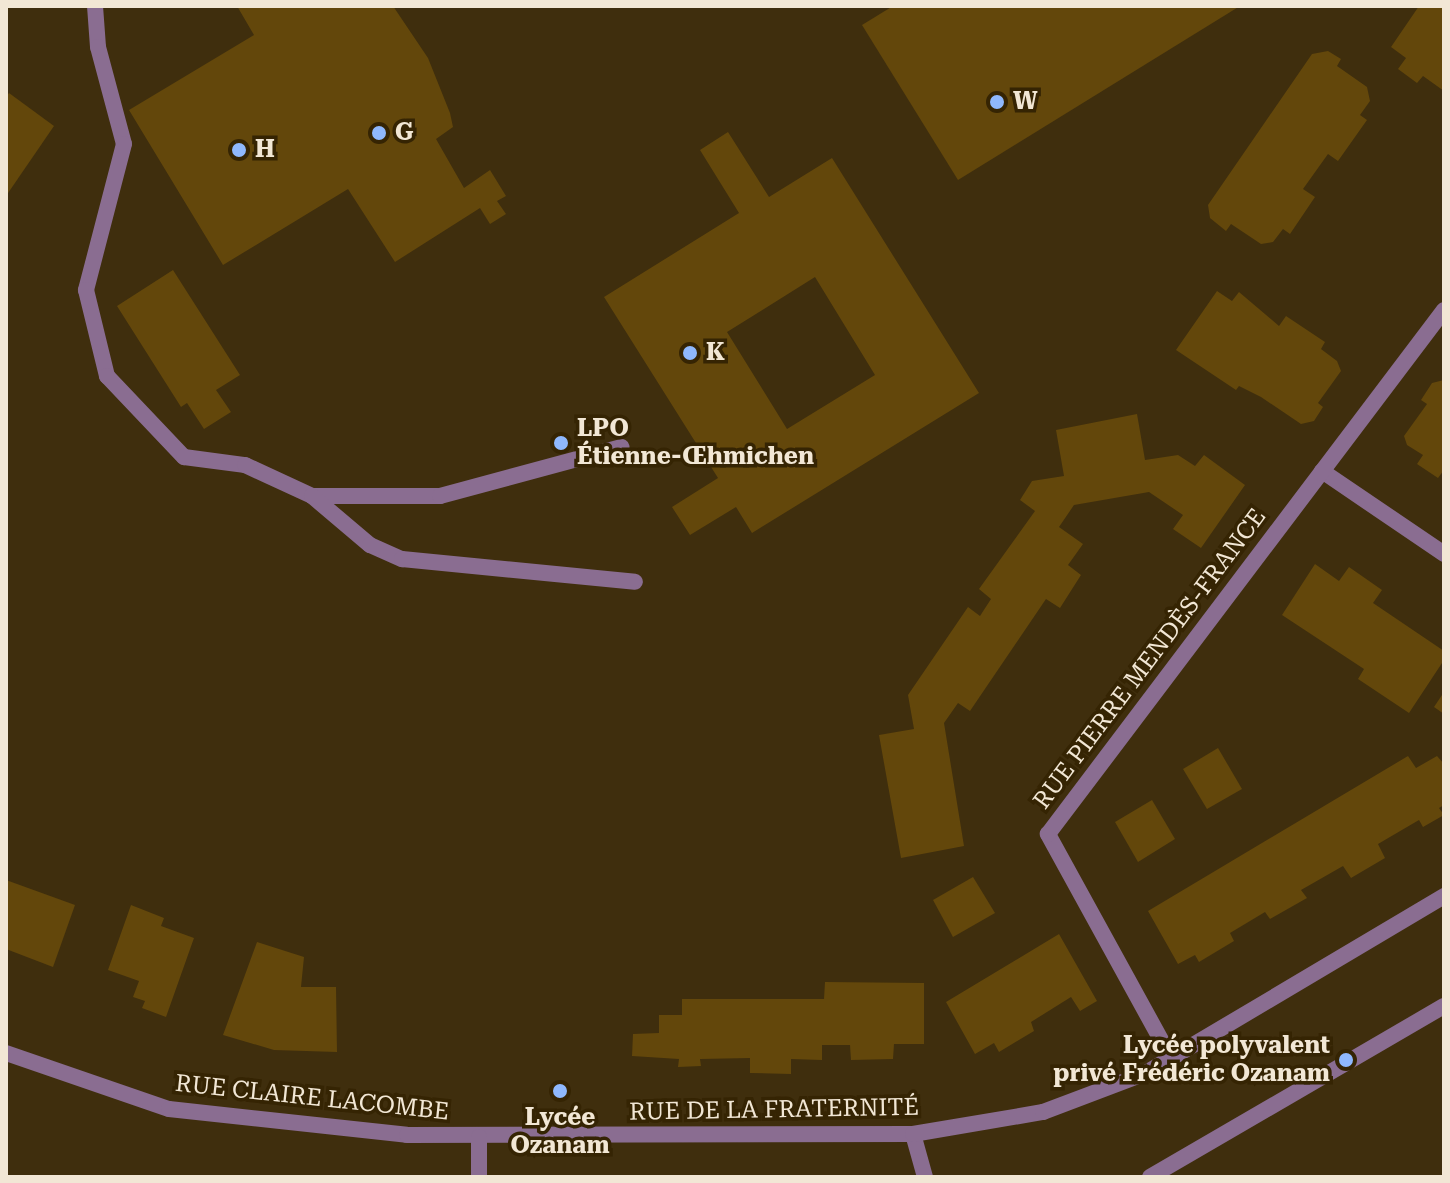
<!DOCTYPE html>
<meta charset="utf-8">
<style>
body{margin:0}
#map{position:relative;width:1450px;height:1183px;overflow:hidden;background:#3f2e0d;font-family:"Roboto Serif",serif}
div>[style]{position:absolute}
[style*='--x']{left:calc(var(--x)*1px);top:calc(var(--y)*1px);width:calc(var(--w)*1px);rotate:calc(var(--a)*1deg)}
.building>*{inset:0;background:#63470b}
.service>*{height:16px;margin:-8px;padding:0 8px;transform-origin:8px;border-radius:8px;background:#8a6d91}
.minor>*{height:16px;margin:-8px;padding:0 8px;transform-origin:8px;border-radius:8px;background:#8a6d91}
.dots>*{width:22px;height:22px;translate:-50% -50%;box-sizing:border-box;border:4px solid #352403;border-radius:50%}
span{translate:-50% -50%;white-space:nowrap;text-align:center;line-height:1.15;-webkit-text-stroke:7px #352403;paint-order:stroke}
.poi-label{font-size:24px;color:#f2e7d5;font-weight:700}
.left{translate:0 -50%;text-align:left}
.right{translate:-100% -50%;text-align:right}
.street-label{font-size:24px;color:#f2e7d5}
.frame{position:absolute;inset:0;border:8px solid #f2e7d5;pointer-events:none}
</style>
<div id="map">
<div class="building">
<div style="clip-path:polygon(237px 6px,393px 6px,428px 58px,450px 113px,453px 127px,436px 139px,464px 188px,490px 170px,506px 196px,497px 201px,506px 214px,490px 224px,480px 208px,395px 262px,348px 189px,223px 265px,129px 110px,254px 35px)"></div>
<div style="clip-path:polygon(893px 6px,1240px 6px,958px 180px,862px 25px)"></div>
<div style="clip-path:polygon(1419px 6px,1444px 6px,1444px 91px,1423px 76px,1417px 83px,1398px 69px,1406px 58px,1391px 47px)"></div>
<div style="clip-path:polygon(1328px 51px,1341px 59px,1337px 66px,1367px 87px,1370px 101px,1360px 115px,1367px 120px,1338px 161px,1328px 154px,1303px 189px,1315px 197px,1290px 234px,1283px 229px,1273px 242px,1261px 244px,1231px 224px,1226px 231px,1210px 218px,1208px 205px,1312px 54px)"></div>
<div style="clip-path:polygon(9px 93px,54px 126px,6px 196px,6px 97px)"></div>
<div style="clip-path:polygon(evenodd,728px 132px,769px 197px,832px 158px,979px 393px,752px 533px,736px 507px,690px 535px,672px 507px,718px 478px,604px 297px,739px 213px,700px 150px,728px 132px,815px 277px,875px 375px,787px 429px,727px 332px,815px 277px)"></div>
<div style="clip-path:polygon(173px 270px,240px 375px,216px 390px,231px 412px,204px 429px,187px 403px,181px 407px,117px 306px)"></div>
<div style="clip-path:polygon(1217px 291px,1232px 301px,1239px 292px,1279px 326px,1286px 316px,1325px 342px,1321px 349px,1337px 361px,1341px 371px,1318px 403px,1323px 407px,1314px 421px,1301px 424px,1261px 397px,1239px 386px,1236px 390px,1176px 350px)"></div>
<div style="clip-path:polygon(1444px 380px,1444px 470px,1438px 478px,1417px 464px,1423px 455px,1407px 445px,1404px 436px,1427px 404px,1421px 400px,1432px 383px)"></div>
<div style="clip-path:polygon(1137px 414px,1145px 460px,1178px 455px,1195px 466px,1204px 455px,1245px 485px,1201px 548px,1173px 529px,1183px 515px,1149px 492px,1074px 505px,1059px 527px,1083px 544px,1068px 565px,1081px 575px,1060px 608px,1046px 599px,970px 711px,958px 703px,944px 723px,964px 846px,901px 858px,879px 735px,914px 729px,908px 695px,968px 607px,980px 616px,991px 599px,979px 589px,1035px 511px,1020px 500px,1032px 481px,1064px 476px,1056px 430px)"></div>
<div style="clip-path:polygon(1315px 564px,1339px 581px,1349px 567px,1382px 590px,1373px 603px,1444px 651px,1444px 660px,1409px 713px,1358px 679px,1364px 669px,1282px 615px)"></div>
<div style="clip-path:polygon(1444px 692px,1444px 714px,1434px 707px)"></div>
<div style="clip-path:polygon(1218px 748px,1242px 789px,1207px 809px,1183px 769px)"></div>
<div style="clip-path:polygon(1408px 756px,1416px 768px,1437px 756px,1444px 764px,1444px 805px,1439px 808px,1444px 815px,1423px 827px,1419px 820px,1378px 844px,1385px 858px,1351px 878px,1343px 866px,1301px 890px,1307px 898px,1270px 919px,1265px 912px,1230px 933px,1234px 941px,1199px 962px,1195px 955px,1178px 964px,1148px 911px)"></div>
<div style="clip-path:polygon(1152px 800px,1175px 839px,1138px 862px,1115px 822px)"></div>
<div style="clip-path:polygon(973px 877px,995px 913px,953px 937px,933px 900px)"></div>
<div style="clip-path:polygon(6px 880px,75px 905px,53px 967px,6px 949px)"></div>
<div style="clip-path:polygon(131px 905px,164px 918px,161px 926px,194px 938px,166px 1017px,142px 1008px,145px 1001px,133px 997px,139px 981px,108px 970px)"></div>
<div style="clip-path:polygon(1059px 934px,1097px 1001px,1080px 1011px,1071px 997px,1031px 1022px,1034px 1031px,999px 1052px,994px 1043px,975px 1054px,946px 1002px)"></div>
<div style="clip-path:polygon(257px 942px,304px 957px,301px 987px,336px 987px,337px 1052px,274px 1050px,223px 1035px)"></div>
<div style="clip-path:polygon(825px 982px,924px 983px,924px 1044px,894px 1044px,893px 1059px,851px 1060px,850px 1045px,822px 1045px,822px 1060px,791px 1059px,791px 1074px,750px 1073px,750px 1058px,700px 1059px,701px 1066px,678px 1067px,679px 1059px,632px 1056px,633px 1034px,659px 1033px,659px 1015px,682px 1015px,682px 999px,824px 999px)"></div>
</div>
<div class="service">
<div style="--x:95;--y:6;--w:41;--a:85.8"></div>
<div style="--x:98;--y:47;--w:100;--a:75"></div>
<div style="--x:124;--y:144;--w:151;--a:104.6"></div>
<div style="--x:86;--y:290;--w:89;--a:76.3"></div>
<div style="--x:107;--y:376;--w:112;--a:46.5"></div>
<div style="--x:184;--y:457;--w:62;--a:7.5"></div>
<div style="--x:245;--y:465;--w:74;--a:24.8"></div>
<div style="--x:312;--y:496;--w:128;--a:0"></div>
<div style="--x:440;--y:496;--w:188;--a:-15.1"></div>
<div style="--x:312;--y:496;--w:76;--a:40.2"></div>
<div style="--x:370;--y:545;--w:35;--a:24"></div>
<div style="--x:402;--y:559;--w:234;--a:5.6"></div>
<div style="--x:913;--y:1134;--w:45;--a:74.4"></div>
<div style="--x:1150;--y:1177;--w:340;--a:-30.2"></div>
</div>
<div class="minor">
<div style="--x:1322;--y:471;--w:148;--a:34.2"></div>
<div style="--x:6;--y:1053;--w:172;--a:19"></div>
<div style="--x:169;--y:1109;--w:239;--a:6.2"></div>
<div style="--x:407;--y:1135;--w:506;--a:-0.11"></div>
<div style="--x:913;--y:1134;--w:132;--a:-9.6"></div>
<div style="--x:1043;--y:1112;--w:110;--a:-20.7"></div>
<div style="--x:1146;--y:1073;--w:347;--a:-30.7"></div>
<div style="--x:1171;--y:1058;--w:256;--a:-118.8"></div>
<div style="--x:1048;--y:834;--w:657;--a:-52.92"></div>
<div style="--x:479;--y:1137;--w:40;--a:90"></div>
</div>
<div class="dots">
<div style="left:997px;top:102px;background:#8fb8fd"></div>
<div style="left:379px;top:133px;background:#8fb8fd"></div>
<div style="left:239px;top:150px;background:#8fb8fd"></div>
<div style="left:690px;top:353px;background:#8fb8fd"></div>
<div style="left:561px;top:443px;background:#8fb8fd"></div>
<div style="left:1346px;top:1060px;background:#8fb8fd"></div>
<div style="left:560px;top:1091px;background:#8fb8fd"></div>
</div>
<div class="poi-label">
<span class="left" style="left:1013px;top:102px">W</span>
<span class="left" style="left:395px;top:133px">G</span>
<span class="left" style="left:255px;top:150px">H</span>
<span class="left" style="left:706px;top:353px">K</span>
<span class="left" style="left:577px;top:443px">LPO<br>Étienne-Œhmichen</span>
<span class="right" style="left:1330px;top:1060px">Lycée polyvalent<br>privé Frédéric Ozanam</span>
<span style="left:560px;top:1132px">Lycée<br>Ozanam</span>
</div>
<div class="street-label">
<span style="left:1150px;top:659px;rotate:-53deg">RUE PIERRE MENDÈS-FRANCE</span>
<span style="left:312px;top:1098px;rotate:6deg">RUE CLAIRE LACOMBE</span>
<span style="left:774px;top:1110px;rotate:-1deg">RUE DE LA FRATERNITÉ</span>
</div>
<div class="frame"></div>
</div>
